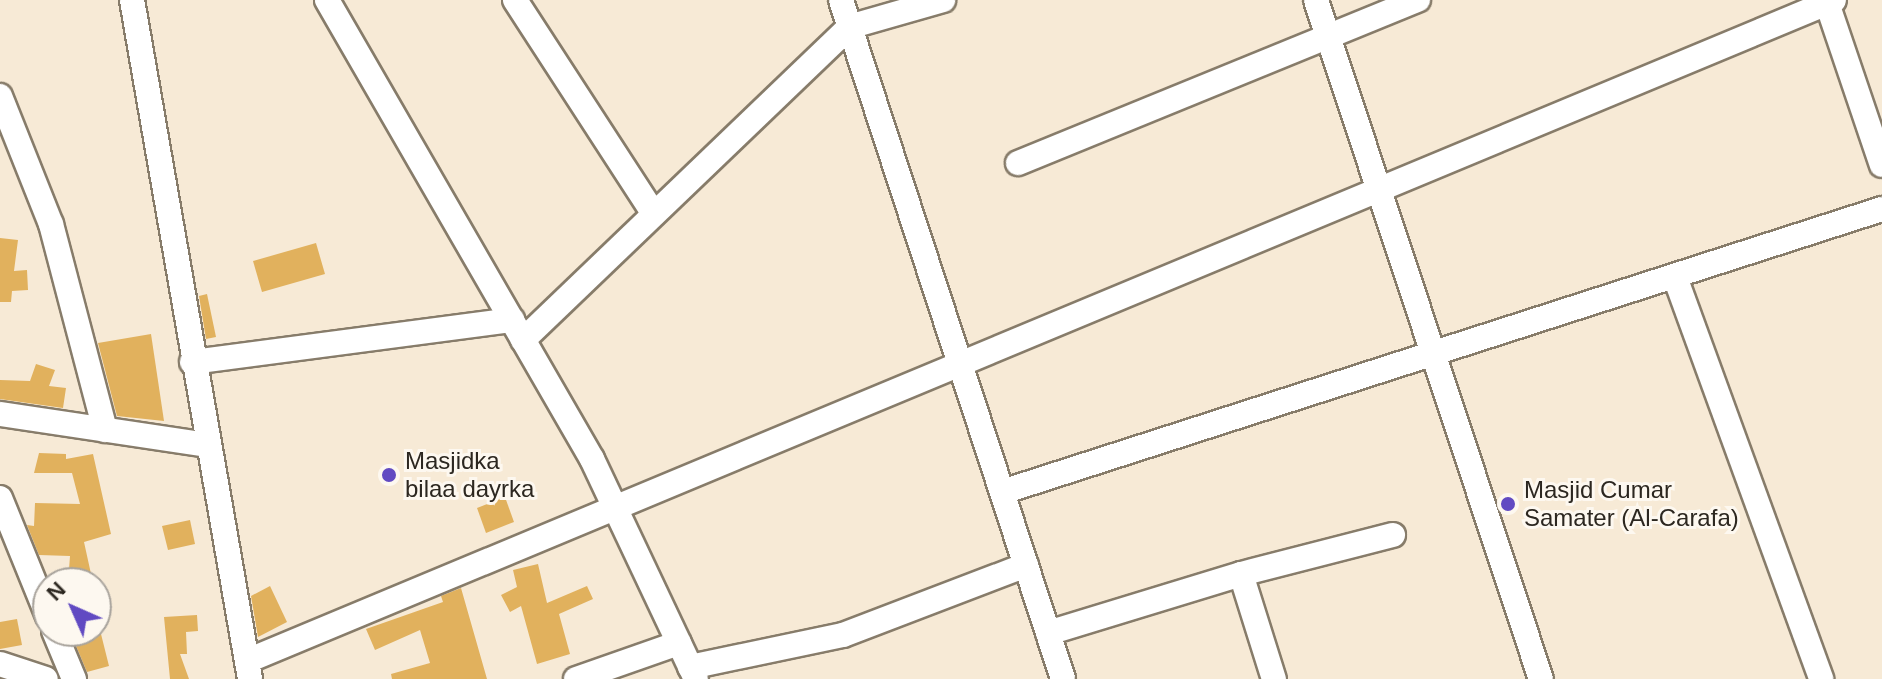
<!DOCTYPE html>
<style>
body{margin:0}
#map{position:relative;width:1882px;height:679px;overflow:hidden;background:#f7ead6;font-family:Helvetica,sans-serif}
div>[style]{position:absolute}
[style*='--x']{left:calc(var(--x)*1px);top:calc(var(--y)*1px);width:calc(var(--w)*1px);rotate:calc(var(--a)*1deg)}
.building>*{inset:0;background:#e1b15d}
.roads{filter:drop-shadow(2px 0 #877c6a) drop-shadow(-2px 0 #877c6a) drop-shadow(0 2px #877c6a) drop-shadow(0 -2px #877c6a)}
.street>*{height:24px;margin:-12px;padding:0 12px;transform-origin:12px;border-radius:12px;background:#fff}
.dots>*{width:22px;height:22px;translate:-50% -50%;box-sizing:border-box;border:4px solid #fdf8f0;border-radius:50%}
span{translate:-50% -50%;white-space:nowrap;text-align:center;line-height:1.15;-webkit-text-stroke:6px #fdf8f0;paint-order:stroke}
.poi-label{font-size:24px;color:#2c2720}
.left{translate:0 -50%;text-align:left}
.north{position:absolute;left:32px;top:567px;width:80px;height:80px;box-sizing:border-box;background:#fdf8f0;border:2px solid #a9a49d;border-radius:50%;rotate:315deg;font-size:22px;font-weight:700;line-height:32px;text-align:center;color:#2c2720}
.north::after{content:'';display:block;margin:auto;width:28px;height:36px;background:#614ac2;clip-path:polygon(50% 0,100% 100%,50% 72%,0 100%)}
</style>
<div id="map">
<div class="building">
<div style="clip-path:polygon(0 238px,18px 240px,14px 271px,27px 270px,28px 290px,12px 291px,11px 302px,0 302px)"></div>
<div style="clip-path:polygon(316px 243px,325px 274px,262px 292px,253px 261px)"></div>
<div style="clip-path:polygon(207px 294px,216px 337px,206px 339px,199px 296px)"></div>
<div style="clip-path:polygon(151px 334px,164px 421px,117px 416px,98px 343px)"></div>
<div style="clip-path:polygon(36px 364px,55px 370px,49px 386px,66px 388px,63px 408px,0 399px,0 380px,30px 381px)"></div>
<div style="clip-path:polygon(39px 453px,66px 454px,66px 459px,93px 454px,111px 534px,84px 542px,93px 583px,68px 583px,70px 556px,39px 555px,27px 525px,34px 526px,35px 503px,80px 504px,72px 473px,34px 473px)"></div>
<div style="clip-path:polygon(505px 497px,514px 522px,486px 533px,477px 508px)"></div>
<div style="clip-path:polygon(190px 520px,195px 544px,168px 550px,162px 526px)"></div>
<div style="clip-path:polygon(538px 564px,547px 603px,587px 586px,593px 599px,559px 614px,570px 654px,537px 664px,521px 606px,510px 612px,501px 595px,517px 587px,513px 570px)"></div>
<div style="clip-path:polygon(270px 586px,287px 622px,258px 637px,251px 596px)"></div>
<div style="clip-path:polygon(461px 588px,487px 679px,392px 679px,391px 674px,430px 663px,420px 630px,375px 650px,366px 629px,443px 602px,441px 596px)"></div>
<div style="clip-path:polygon(197px 615px,198px 631px,186px 632px,187px 654px,180px 654px,189px 679px,170px 679px,164px 617px)"></div>
<div style="clip-path:polygon(17px 619px,22px 645px,0 649px,0 622px)"></div>
<div style="clip-path:polygon(101px 634px,109px 666px,87px 672px,74px 641px)"></div>
</div>
<div class="roads">
<div class="street">
<div style="--x:132;--y:0;--w:689;--a:80.14"></div>
<div style="--x:327;--y:0;--w:530;--a:60"></div>
<div style="--x:592;--y:459;--w:243;--a:64.7"></div>
<div style="--x:515;--y:0;--w:255;--a:57"></div>
<div style="--x:841;--y:0;--w:714;--a:71.89"></div>
<div style="--x:1316;--y:0;--w:715;--a:71.67"></div>
<div style="--x:1826;--y:0;--w:174;--a:71.3"></div>
<div style="--x:0;--y:96;--w:138;--a:68.3"></div>
<div style="--x:51;--y:224;--w:213;--a:75.3"></div>
<div style="--x:1018;--y:163;--w:432;--a:-22.2"></div>
<div style="--x:1675;--y:277;--w:428;--a:70"></div>
<div style="--x:523;--y:340;--w:452;--a:-43.8"></div>
<div style="--x:849;--y:27;--w:98;--a:-16"></div>
<div style="--x:192;--y:362;--w:323;--a:-7.5"></div>
<div style="--x:0;--y:414;--w:209;--a:8.5"></div>
<div style="--x:1002;--y:492;--w:924;--a:-17.83"></div>
<div style="--x:0;--y:498;--w:127;--a:67.9"></div>
<div style="--x:1241;--y:574;--w:110;--a:72.6"></div>
<div style="--x:54;--y:631;--w:52;--a:67.4"></div>
<div style="--x:1048;--y:633;--w:202;--a:-17"></div>
<div style="--x:1241;--y:574;--w:157;--a:-14.4"></div>
<div style="--x:247;--y:661;--w:1719;--a:-22.61"></div>
<div style="--x:0;--y:664;--w:48;--a:18.1"></div>
<div style="--x:690;--y:667;--w:156;--a:-11.8"></div>
<div style="--x:843;--y:635;--w:196;--a:-20.9"></div>
<div style="--x:576;--y:679;--w:109;--a:-19.3"></div>
</div>
</div>
<div class="dots">
<div style="left:389px;top:475px;background:#614ac2"></div>
<div style="left:1508px;top:504px;background:#614ac2"></div>
</div>
<div class="poi-label">
<span class="left" style="left:405px;top:475px">Masjidka<br>bilaa dayrka</span>
<span class="left" style="left:1524px;top:504px">Masjid Cumar<br>Samater (Al-Carafa)</span>
</div>
<div class="north">N</div>
</div>
